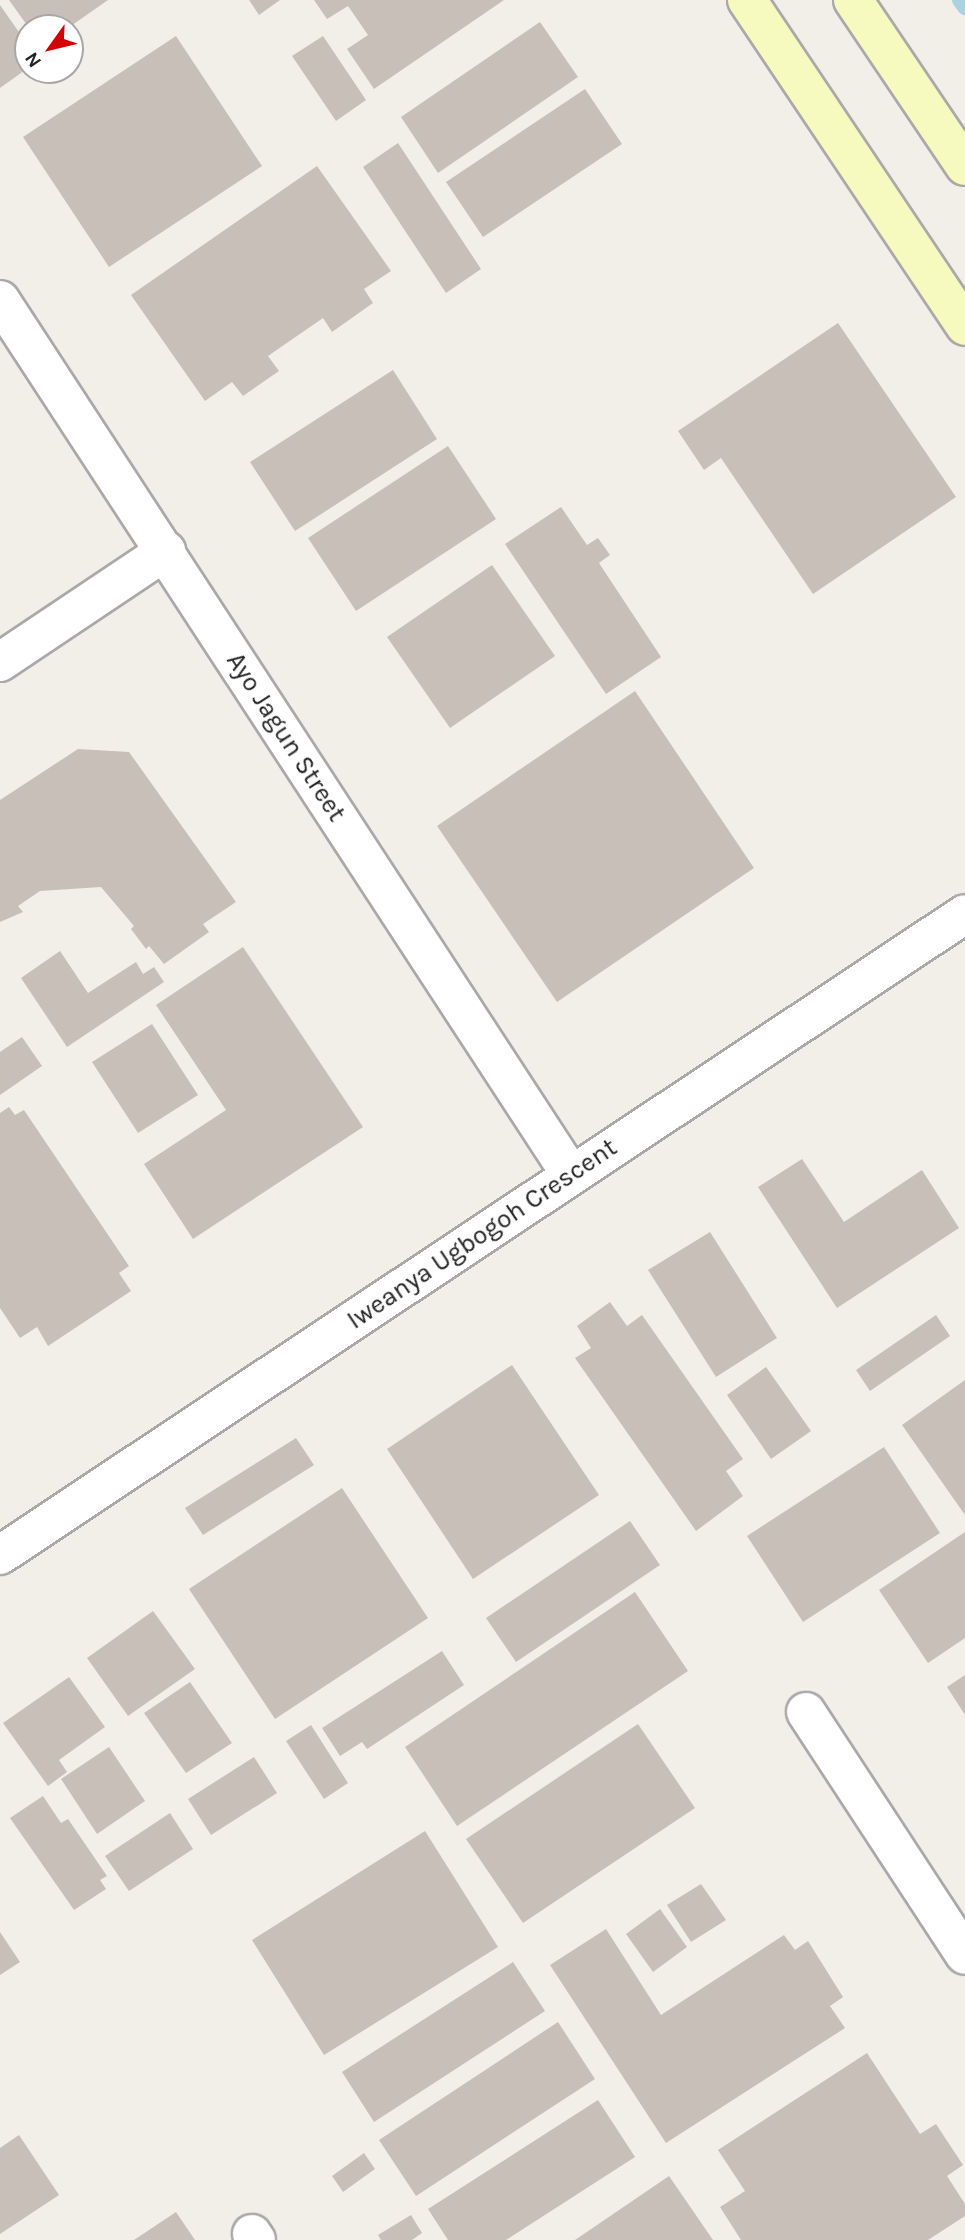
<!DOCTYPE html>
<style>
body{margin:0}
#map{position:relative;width:965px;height:2240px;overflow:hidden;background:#f2efe9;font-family:Karla,sans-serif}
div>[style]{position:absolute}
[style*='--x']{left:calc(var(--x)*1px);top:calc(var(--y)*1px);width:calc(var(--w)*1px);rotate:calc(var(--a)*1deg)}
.stream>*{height:16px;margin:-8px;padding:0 8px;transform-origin:8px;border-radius:8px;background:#aad3df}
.building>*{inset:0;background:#c7bfb8}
.roads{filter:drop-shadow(2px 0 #a9a9a9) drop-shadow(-2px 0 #a9a9a9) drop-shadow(0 2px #a9a9a9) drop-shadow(0 -2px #a9a9a9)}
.street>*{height:38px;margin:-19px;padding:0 19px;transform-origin:19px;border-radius:19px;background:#fff}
.secondary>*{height:38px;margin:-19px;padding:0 19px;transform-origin:19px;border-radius:19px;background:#f7fabf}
span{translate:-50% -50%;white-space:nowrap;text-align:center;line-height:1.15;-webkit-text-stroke:5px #fff;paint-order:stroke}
.street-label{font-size:26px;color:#222}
.north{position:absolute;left:14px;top:14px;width:70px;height:70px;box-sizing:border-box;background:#fff;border:2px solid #a7a7a7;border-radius:50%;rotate:236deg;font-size:19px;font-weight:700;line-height:28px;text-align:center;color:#222}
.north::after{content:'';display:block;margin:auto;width:24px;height:32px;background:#d40000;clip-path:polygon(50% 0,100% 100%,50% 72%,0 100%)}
</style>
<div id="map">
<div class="stream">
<div style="--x:960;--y:0;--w:9;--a:54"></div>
</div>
<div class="building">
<div style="clip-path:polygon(9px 0,108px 0,68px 28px,29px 28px)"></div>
<div style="clip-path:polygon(249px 0,280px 0,259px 15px)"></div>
<div style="clip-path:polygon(314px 0,504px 0,374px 89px,347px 49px,368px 35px,348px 6px,327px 19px)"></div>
<div style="clip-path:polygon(0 5px,28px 45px,28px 68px,0 88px)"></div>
<div style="clip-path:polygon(540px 22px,578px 77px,438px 173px,401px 117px)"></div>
<div style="clip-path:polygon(176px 36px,262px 166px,109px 267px,23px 137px)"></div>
<div style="clip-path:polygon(323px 36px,366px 100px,336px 121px,292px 56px)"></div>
<div style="clip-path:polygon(585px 89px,622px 144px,483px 237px,446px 182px)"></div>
<div style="clip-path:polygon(398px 143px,481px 269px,446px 293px,363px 167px)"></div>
<div style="clip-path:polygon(317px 166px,391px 271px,364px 289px,373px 303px,332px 332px,323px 318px,268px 356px,279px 371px,243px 396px,232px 382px,205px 401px,131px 295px)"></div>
<div style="clip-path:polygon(838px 323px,956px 497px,813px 594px,721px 458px,704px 470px,678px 431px)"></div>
<div style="clip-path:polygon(393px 370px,437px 439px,295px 531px,250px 462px)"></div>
<div style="clip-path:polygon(448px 446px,496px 519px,356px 611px,308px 538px)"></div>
<div style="clip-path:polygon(561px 507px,587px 545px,598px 538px,610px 555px,599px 563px,661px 657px,606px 694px,505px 544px)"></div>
<div style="clip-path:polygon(492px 565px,555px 656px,450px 728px,387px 637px)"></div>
<div style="clip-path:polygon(635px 691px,754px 868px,557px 1002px,437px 826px)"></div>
<div style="clip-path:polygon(78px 749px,129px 752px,236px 902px,203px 924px,209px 932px,164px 964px,149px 946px,146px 949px,131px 929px,134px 926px,101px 887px,40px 891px,18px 906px,23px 912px,0 922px,0 800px)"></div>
<div style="clip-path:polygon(243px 947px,363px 1127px,193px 1239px,144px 1164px,226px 1110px,156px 1005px)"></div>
<div style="clip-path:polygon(60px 951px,88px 993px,136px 962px,143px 974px,154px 967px,164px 982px,67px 1047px,21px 978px)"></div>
<div style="clip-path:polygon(152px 1024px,198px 1095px,138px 1133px,92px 1062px)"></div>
<div style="clip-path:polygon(22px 1037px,42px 1066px,0 1095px,0 1052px)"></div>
<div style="clip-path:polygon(9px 1107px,15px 1115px,24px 1110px,129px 1266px,119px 1273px,131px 1291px,48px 1346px,37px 1327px,20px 1338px,0 1308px,0 1113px)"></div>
<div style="clip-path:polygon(802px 1159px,844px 1222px,922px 1170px,959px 1228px,837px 1308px,758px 1187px)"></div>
<div style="clip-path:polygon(710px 1232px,777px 1338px,716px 1377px,648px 1270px)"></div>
<div style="clip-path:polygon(610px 1302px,627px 1326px,642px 1315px,743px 1459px,726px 1471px,743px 1496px,696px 1531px,575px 1358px,591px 1348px,577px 1326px)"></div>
<div style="clip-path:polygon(936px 1315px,950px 1336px,870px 1391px,856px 1370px)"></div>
<div style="clip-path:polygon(512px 1365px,599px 1495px,473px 1579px,387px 1449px)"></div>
<div style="clip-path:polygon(766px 1367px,811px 1431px,771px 1459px,727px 1395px)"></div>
<div style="clip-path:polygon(965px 1380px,965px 1515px,902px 1425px)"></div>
<div style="clip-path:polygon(296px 1438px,314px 1465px,203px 1535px,185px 1508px)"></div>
<div style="clip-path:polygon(884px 1447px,940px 1533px,803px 1622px,747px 1536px)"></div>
<div style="clip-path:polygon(342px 1488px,428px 1618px,275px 1719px,189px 1589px)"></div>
<div style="clip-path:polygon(630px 1521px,660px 1565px,516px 1662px,486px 1618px)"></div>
<div style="clip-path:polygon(965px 1532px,965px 1638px,928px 1663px,879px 1590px)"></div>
<div style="clip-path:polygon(635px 1592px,688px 1671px,457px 1826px,405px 1747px)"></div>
<div style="clip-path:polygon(153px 1611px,195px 1669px,128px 1716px,87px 1658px)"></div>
<div style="clip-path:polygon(442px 1651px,464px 1685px,367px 1749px,362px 1742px,340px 1756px,322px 1728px)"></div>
<div style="clip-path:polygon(965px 1675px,965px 1715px,947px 1687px)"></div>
<div style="clip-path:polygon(69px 1677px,105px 1727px,59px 1760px,67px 1772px,48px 1786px,3px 1723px)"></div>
<div style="clip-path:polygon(190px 1682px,232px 1743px,186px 1773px,144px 1713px)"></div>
<div style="clip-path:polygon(638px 1724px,695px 1808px,523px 1923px,466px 1839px)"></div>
<div style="clip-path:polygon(311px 1725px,348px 1783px,324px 1799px,286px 1741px)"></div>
<div style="clip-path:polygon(109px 1747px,145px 1801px,97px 1834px,61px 1779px)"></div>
<div style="clip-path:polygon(254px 1757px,277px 1793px,211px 1835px,188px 1799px)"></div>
<div style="clip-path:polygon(43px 1796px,61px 1823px,68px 1819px,107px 1876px,100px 1880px,106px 1889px,74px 1910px,10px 1818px)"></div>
<div style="clip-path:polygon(170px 1813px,193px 1849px,129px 1891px,105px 1856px)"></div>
<div style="clip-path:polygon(425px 1831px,498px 1947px,324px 2055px,252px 1940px)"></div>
<div style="clip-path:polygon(701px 1884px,726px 1920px,691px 1942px,667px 1905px)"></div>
<div style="clip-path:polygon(660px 1909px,687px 1947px,653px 1972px,626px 1934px)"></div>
<div style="clip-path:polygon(606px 1929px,661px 2015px,784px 1935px,795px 1950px,808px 1941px,843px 1997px,830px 2006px,845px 2028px,666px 2143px,550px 1965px)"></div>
<div style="clip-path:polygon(0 1932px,20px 1962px,0 1975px)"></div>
<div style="clip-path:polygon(513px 1962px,545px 2011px,374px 2122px,342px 2072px)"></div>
<div style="clip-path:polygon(558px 2022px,595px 2079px,416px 2196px,379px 2140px)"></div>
<div style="clip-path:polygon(867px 2053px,920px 2134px,936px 2124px,963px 2165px,947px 2176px,965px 2204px,965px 2216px,928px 2240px,741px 2240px,720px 2207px,745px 2191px,718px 2150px)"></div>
<div style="clip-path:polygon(598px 2100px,635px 2157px,506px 2240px,448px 2240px,428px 2209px)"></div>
<div style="clip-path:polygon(19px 2135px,59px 2195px,0 2234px,0 2148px)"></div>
<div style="clip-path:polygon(364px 2153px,375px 2169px,343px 2192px,332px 2176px)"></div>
<div style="clip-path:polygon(669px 2176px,713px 2240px,575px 2240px)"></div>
<div style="clip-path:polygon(176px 2212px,195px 2240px,134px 2240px)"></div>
<div style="clip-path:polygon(411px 2215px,422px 2233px,412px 2240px,381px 2240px,378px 2235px)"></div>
</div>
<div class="roads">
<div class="street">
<div style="--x:0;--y:300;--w:1045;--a:56.87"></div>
<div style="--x:0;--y:662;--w:200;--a:-33.8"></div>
<div style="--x:0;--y:1555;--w:1158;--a:-33.59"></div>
<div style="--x:806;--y:1712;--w:290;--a:56.8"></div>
<div style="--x:252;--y:2234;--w:7;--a:56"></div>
</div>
<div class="secondary">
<div style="--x:747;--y:0;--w:392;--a:56.2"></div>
<div style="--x:853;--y:0;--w:200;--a:56"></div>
</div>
</div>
<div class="street-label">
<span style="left:286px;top:737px;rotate:57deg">Ayo Jagun Street</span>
<span style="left:482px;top:1234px;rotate:-34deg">Iweanya Ugbogoh Crescent</span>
</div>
<div class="north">N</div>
</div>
